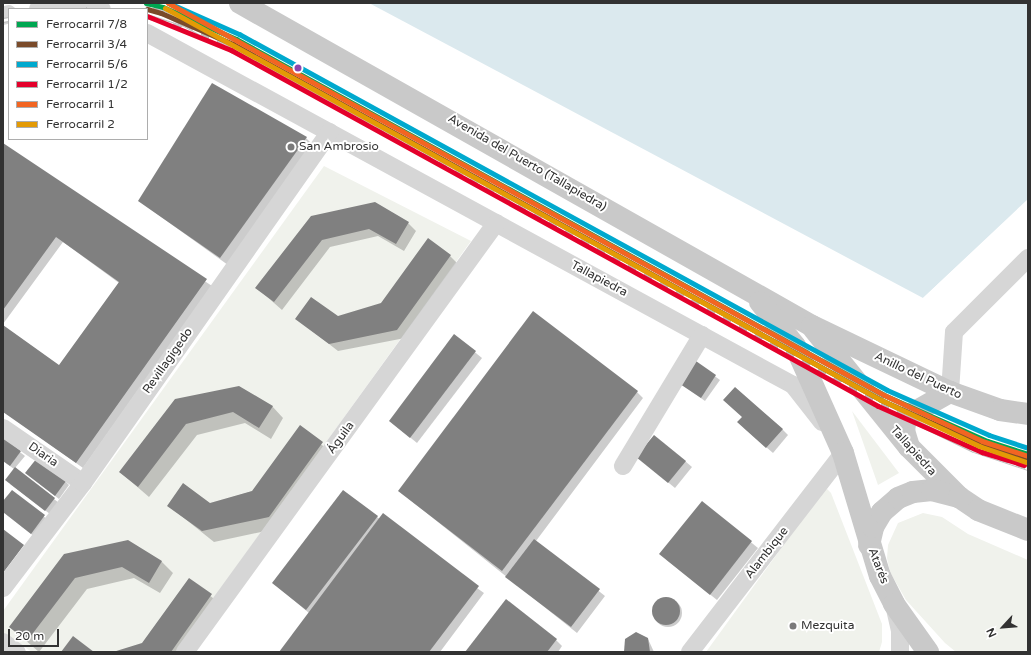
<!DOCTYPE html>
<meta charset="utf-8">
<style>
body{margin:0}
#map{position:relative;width:1031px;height:655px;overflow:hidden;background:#fff;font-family:"Varela Round",sans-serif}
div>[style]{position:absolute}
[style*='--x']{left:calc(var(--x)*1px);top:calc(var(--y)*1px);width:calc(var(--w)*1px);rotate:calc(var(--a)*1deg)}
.green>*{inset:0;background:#f0f2ec}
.water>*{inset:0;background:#dbe9ee}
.pier>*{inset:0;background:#fff}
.shadow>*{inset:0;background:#0003}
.round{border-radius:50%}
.building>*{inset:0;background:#808080}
.minor>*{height:18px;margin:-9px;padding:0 9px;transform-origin:9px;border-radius:9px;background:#d6d6d6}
.major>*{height:22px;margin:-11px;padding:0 11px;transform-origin:11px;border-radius:11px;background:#c9c9c9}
.rail>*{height:4.5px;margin-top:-2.25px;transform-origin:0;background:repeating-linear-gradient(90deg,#fff 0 9px,#bebebe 0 18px);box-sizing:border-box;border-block:1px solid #bebebe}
.rail-1>*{height:5px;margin:-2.5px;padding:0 2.5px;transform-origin:2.5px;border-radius:2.5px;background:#00a651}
.rail-2>*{height:5px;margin:-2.5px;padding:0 2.5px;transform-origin:2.5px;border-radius:2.5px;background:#7a4b2a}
.rail-3>*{height:5px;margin:-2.5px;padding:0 2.5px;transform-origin:2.5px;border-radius:2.5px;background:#00a9ce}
.rail-4>*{height:5px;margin:-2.5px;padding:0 2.5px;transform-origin:2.5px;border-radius:2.5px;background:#e4002b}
.rail-5>*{height:5px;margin:-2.5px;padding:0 2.5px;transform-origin:2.5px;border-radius:2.5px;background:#f26522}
.rail-6>*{height:5px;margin:-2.5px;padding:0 2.5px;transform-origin:2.5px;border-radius:2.5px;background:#e39a05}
.dots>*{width:11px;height:11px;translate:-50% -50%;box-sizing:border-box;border:2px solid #fff;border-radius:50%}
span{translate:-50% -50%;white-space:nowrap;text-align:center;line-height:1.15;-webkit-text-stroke:4px #fff;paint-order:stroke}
.poi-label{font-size:12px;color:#323232}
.left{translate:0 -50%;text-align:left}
.street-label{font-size:12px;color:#323232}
.frame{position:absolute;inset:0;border:4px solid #323232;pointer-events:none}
.legend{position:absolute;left:8px;top:8px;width:140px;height:132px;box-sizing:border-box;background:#fff;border:1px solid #adadad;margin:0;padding:5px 7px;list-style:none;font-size:12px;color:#323232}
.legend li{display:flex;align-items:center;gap:8px;height:20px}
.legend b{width:20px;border:1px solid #adadad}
.north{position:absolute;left:983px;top:607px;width:40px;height:40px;-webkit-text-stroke:3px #fff;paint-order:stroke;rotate:244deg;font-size:11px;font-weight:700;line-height:16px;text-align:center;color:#323232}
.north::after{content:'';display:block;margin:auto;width:14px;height:18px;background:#323232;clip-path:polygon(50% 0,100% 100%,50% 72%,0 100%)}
.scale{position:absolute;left:8px;top:629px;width:51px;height:18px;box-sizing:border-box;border:2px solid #323232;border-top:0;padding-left:5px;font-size:12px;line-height:14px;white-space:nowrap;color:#323232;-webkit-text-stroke:3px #fff;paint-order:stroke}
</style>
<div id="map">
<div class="green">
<div style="clip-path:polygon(324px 166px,471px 241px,175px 652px,32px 652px,3px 633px,3px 611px)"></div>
<div style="clip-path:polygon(852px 411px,899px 473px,878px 485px)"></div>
<div style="clip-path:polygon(827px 489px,831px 493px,882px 624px,882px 642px,879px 652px,706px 652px,822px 492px)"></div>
<div style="clip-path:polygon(923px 513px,942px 517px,968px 534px,1028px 560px,1028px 652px,956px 652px,945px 643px,906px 600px,890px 572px,887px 558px,888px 545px,898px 523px)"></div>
</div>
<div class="water">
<div style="clip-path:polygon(369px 3px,1028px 3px,1028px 199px,923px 298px)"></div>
</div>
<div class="pier">
<div style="clip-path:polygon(1028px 200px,1028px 202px,924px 299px,923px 298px)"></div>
</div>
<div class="shadow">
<div style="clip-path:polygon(306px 138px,314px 146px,228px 265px,139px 201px)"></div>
<div style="clip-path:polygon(3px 145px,212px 286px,83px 468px,3px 411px,3px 326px,59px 367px,119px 283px,63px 242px,3px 324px)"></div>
<div style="clip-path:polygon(312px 216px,408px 223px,416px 231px,404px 251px,378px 236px,330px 247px,282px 310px,257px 288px)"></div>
<div style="clip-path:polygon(450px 256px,458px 264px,405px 338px,338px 351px,297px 319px,338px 317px,381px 304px)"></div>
<div style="clip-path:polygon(455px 336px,482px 358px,417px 443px,390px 421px)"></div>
<div style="clip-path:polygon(693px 360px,720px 380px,705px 401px,678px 382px)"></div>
<div style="clip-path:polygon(637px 392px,643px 398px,536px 541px,605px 596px,577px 633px,399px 491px)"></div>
<div style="clip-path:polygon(175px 400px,272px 406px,283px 418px,271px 439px,245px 423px,197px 435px,149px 497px,120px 472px)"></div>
<div style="clip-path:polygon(300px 427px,334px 455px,280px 528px,214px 542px,169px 506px,210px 504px,253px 491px)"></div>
<div style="clip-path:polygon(744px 428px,782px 429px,788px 435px,773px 453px)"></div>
<div style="clip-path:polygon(3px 439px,25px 456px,15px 468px,59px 503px,50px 514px,10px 484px,14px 469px,3px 461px)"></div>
<div style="clip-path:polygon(637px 457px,685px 461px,692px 467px,675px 488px)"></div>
<div style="clip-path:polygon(26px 473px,66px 482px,69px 485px,59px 499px)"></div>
<div style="clip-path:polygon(12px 491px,48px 520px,35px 537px,3px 512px,3px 503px)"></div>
<div style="clip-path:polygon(702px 502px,758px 548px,717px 600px,667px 560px)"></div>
<div style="clip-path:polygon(377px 517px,484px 593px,440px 652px,280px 652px,309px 613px,273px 583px)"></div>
<div style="clip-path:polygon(65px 555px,161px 561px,173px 573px,160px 593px,134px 578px,87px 589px,39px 652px,10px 627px)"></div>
<div style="clip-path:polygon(189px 579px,223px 606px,190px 652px,115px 652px,142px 644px)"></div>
<div class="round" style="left:654px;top:599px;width:28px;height:28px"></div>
<div style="clip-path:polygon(506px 601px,556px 640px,562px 646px,558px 652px,467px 652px)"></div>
<div style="clip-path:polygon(626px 639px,648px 639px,654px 652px,625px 652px)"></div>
</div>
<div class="building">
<div style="clip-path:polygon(212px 83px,307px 137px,220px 258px,138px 201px)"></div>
<div style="clip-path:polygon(3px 143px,207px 279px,76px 463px,3px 412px,3px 325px,59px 365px,119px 282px,56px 237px,3px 310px)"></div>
<div style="clip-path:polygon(375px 202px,409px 222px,396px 244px,369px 229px,322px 240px,274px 302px,255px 288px,311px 216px)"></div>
<div style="clip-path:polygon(428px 238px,451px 255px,397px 330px,329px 344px,295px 319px,311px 297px,338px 316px,381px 303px)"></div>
<div style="clip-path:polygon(533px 311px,638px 391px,502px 571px,398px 491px)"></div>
<div style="clip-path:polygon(454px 334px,476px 351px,410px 438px,389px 421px)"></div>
<div style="clip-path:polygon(693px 359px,716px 375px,701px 398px,677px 382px)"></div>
<div style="clip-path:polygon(239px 386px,273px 406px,259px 428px,233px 412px,186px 424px,138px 487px,119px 472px,175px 399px)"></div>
<div style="clip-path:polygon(735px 387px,783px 429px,766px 448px,737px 422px,742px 417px,723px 400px)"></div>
<div style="clip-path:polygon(300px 425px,323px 442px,269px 517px,202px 531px,167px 506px,183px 483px,210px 503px,252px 491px)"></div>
<div style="clip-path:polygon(654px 435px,686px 461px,668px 483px,636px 457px)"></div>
<div style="clip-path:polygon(3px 437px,21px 451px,10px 466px,3px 461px)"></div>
<div style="clip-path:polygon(37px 458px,66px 481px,55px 496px,25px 473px)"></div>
<div style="clip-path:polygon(15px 467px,55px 498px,45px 511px,5px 480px)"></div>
<div style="clip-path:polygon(12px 490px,45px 515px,31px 534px,3px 512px,3px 501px)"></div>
<div style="clip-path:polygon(343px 490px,378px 516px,306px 610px,272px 583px)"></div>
<div style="clip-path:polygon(702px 501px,752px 541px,710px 595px,659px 554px)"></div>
<div style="clip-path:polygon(383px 513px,479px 586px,429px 652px,279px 652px)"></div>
<div style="clip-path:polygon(3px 529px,24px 545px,3px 573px)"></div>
<div style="clip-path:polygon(534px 539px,600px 589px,571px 627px,505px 577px)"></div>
<div style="clip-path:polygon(128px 540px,162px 561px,149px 583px,122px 567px,75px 578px,27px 641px,9px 627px,64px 554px)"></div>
<div style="clip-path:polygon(189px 578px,212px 594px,171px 652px,113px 652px,142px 643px)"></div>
<div class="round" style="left:652px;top:597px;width:28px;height:28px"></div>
<div style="clip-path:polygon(506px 599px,557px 639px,547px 652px,465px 652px)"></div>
<div style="clip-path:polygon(636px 632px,648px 638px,650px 652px,624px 652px,625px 639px)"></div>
<div style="clip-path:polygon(73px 636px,94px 652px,61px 652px)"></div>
</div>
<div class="minor">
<div style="--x:38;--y:9;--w:25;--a:-9"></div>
<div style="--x:63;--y:5;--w:39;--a:6"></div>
<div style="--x:3;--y:16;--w:6;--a:-18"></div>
<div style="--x:147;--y:33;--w:736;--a:28.59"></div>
<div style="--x:793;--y:385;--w:47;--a:51.9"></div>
<div style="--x:950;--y:392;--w:60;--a:-86.2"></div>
<div style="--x:954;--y:332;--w:105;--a:-45"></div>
<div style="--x:3;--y:428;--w:97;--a:34.5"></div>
<div style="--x:623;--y:466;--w:153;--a:-58.9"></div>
<div style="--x:3;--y:588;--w:132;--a:-52.7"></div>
<div style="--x:83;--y:483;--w:429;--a:-54.9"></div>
<div style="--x:895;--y:609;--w:23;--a:77"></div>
<div style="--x:900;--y:631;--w:21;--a:90"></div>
<div style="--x:3;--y:642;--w:17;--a:36"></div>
<div style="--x:185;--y:652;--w:530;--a:-54.06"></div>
<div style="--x:690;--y:652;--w:251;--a:-52.4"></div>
<div style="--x:843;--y:453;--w:9;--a:-122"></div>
</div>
<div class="major">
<div style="--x:240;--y:3;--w:657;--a:29.45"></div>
<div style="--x:812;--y:326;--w:153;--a:25.6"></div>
<div style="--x:950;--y:392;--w:53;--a:19.8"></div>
<div style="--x:1000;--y:410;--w:28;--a:8"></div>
<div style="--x:760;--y:302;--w:56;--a:51.5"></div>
<div style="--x:795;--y:346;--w:14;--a:65"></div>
<div style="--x:801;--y:359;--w:103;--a:65.9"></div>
<div style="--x:843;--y:453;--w:128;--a:73.3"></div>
<div style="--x:880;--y:576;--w:31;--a:63"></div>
<div style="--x:894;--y:604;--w:59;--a:54.7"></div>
<div style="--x:814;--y:329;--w:151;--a:51.2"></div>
<div style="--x:909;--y:447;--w:71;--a:45"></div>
<div style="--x:909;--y:447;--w:17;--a:-107"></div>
<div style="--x:904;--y:431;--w:14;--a:-82"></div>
<div style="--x:906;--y:417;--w:51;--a:-29.6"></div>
<div style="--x:869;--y:545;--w:18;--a:-77"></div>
<div style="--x:873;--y:527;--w:17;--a:-59"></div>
<div style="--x:882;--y:512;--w:21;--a:-41"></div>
<div style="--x:898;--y:498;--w:16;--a:-22"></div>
<div style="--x:913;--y:492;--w:19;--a:-6"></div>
<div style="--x:932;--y:490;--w:28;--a:15"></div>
<div style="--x:959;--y:497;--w:23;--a:34"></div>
<div style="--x:978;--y:510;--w:54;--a:21.8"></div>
</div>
<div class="rail">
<div style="--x:146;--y:3;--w:865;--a:28.58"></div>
<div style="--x:906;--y:417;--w:76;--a:25.9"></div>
<div style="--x:974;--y:450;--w:57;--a:18.4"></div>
<div style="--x:86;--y:9;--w:1;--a:0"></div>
<div style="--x:147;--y:16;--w:38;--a:18"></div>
<div style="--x:3;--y:20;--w:6;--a:-9"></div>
</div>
<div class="rail-1">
<div style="--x:146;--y:3;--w:17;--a:13"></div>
<div style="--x:163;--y:7;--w:80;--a:23.7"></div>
<div style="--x:236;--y:39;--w:739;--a:28.78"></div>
<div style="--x:884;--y:395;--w:113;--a:24.1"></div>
<div style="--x:987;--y:441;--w:43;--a:17.6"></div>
</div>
<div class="rail-2">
<div style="--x:147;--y:9;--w:15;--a:16"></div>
<div style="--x:161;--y:13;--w:78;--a:23.3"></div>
<div style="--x:233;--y:44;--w:739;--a:28.78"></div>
<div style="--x:881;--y:400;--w:114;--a:23.9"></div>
<div style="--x:985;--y:446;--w:43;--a:18.9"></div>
</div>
<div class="rail-3">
<div style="--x:169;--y:3;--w:77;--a:23.9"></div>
<div style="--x:239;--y:34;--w:739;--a:28.78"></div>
<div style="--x:887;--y:390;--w:111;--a:23.8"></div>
<div style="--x:989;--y:435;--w:41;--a:18.4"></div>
</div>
<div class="rail-4">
<div style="--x:147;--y:16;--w:91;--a:22"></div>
<div style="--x:231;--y:50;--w:738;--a:28.82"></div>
<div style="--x:878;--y:406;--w:114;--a:23.9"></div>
<div style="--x:982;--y:452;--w:44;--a:17.2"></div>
</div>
<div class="rail-5">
<div style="--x:168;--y:3;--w:816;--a:28.7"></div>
<div style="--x:884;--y:395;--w:108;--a:25.1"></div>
<div style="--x:982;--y:441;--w:48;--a:18.1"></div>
</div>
<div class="rail-6">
<div style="--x:165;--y:8;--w:816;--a:28.7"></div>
<div style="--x:881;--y:400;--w:108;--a:25.1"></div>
<div style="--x:979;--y:446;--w:50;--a:18.8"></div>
</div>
<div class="dots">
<div style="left:298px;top:68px;background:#8e44ad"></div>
<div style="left:291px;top:147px;background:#7a7a7a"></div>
<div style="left:793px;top:626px;background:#7a7a7a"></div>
</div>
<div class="poi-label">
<span class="left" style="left:299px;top:147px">San Ambrosio</span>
<span class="left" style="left:801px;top:626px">Mezquita</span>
</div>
<div class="street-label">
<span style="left:527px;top:163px;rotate:30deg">Avenida del Puerto (Tallapiedra)</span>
<span style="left:599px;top:279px;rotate:28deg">Tallapiedra</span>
<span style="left:168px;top:361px;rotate:-55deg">Revillagigedo</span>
<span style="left:918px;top:376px;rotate:25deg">Anillo del Puerto</span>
<span style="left:341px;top:438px;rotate:-54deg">Águila</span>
<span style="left:913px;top:451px;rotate:48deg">Tallapiedra</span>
<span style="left:43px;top:455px;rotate:35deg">Diaria</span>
<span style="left:767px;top:553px;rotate:-52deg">Alambique</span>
<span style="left:878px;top:566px;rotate:69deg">Atarés</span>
</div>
<div class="frame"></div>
<ul class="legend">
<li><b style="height:5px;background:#00a651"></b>Ferrocarril 7/8</li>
<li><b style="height:5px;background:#7a4b2a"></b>Ferrocarril 3/4</li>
<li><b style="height:5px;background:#00a9ce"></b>Ferrocarril 5/6</li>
<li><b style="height:5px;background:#e4002b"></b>Ferrocarril 1/2</li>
<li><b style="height:5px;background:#f26522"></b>Ferrocarril 1</li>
<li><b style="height:5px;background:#e39a05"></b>Ferrocarril 2</li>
</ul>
<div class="north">N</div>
<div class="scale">20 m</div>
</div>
